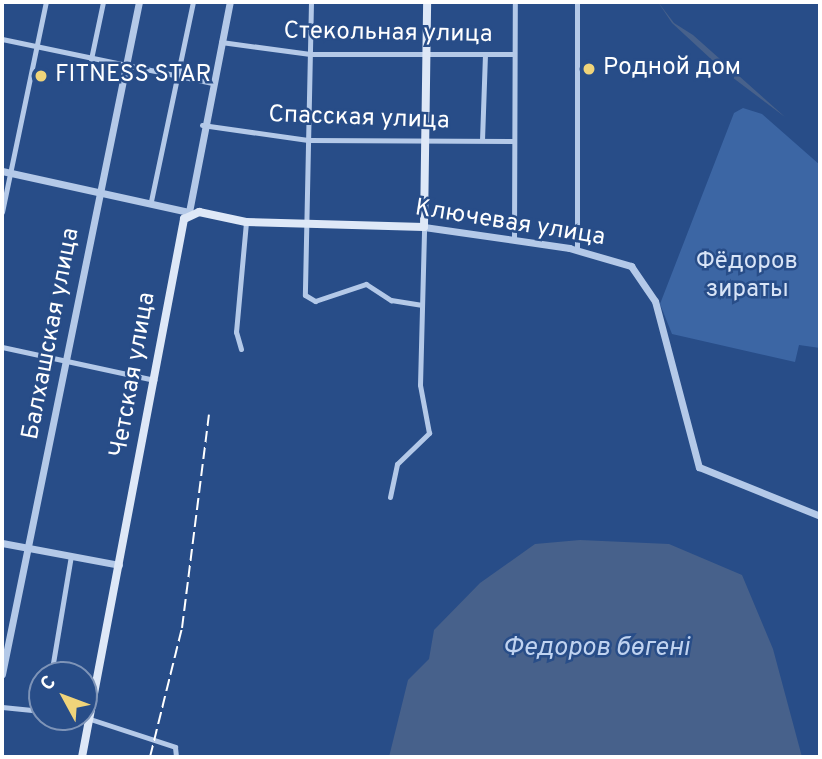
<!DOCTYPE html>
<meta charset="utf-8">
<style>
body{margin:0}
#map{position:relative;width:822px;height:759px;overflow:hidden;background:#284d88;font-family:Overpass,sans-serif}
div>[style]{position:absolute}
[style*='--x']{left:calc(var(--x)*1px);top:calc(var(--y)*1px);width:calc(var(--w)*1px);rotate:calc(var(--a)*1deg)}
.green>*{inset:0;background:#3c66a4}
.water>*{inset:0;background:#47618b}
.minor>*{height:5px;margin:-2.5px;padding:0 2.5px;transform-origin:2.5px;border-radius:2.5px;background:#b4c9e8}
.tertiary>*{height:7px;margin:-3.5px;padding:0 3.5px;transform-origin:3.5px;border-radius:3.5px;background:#b4c9e8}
.secondary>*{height:8px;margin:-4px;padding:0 4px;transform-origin:4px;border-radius:4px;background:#dee8f7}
.rail>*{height:2px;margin-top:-1px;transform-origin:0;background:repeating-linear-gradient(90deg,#fff 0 12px,transparent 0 17px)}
.dots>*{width:19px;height:19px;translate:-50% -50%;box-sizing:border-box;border:4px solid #284d88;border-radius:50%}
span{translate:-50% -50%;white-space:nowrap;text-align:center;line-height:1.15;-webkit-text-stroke:5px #284d88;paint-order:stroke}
.street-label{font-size:24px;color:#fff}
.poi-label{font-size:24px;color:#fff}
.left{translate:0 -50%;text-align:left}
.park-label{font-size:24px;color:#d8e4f7}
.water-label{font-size:26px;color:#c0d3f0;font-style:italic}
.frame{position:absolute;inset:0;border:4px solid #fff;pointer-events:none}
.north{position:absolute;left:28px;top:661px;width:70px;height:70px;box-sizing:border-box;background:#284d88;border:2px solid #7e94b8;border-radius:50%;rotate:311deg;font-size:19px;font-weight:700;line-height:28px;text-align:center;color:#fff}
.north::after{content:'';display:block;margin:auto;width:24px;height:32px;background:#f0d47a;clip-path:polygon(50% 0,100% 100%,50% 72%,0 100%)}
</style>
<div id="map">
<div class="green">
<div style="clip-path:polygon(743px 108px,762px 114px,820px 165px,820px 348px,799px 345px,795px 362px,672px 334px,660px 304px,734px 113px)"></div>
</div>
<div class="water">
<div style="clip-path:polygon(658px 2px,674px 23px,693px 35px,785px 117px,724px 71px,672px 23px)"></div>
<div style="clip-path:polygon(580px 540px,669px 544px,742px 575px,773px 649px,802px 757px,389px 757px,408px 680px,429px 659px,434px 630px,480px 583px,535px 544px)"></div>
</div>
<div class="minor">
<div style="--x:311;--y:2;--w:293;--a:91.2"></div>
<div style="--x:305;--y:295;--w:12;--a:31"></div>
<div style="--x:315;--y:301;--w:54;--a:-18.4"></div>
<div style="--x:366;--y:284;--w:30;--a:33"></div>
<div style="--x:391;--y:300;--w:30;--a:9"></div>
<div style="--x:577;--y:2;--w:248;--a:90"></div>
<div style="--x:2;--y:39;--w:215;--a:11.8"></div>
<div style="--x:221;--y:42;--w:90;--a:7.7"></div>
<div style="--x:310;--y:54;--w:204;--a:0"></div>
<div style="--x:91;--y:59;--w:58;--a:-78.1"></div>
<div style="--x:202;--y:125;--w:107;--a:8.1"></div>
<div style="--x:308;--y:140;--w:206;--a:0.3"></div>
<div style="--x:482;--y:140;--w:86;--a:-88"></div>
<div style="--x:151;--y:201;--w:203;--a:-78.1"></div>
<div style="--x:2;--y:212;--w:215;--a:-78.2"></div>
<div style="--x:514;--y:240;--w:236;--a:-89.8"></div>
<div style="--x:2;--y:347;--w:156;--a:12.2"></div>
<div style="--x:241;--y:349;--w:18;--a:-106"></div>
<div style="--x:236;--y:332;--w:110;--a:-84.8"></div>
<div style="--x:390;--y:497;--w:34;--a:-78"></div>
<div style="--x:397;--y:464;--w:45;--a:-44.1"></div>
<div style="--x:429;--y:433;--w:49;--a:-100.6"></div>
<div style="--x:420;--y:385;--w:158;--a:-88.5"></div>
<div style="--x:51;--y:675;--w:121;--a:-80.5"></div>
<div style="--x:2;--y:707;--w:40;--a:5.7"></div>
<div style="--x:84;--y:717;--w:96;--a:18.2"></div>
<div style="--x:175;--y:747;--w:9;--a:84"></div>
</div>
<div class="tertiary">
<div style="--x:2;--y:171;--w:191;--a:12.4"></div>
<div style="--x:189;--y:212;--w:214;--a:-79"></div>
<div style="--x:424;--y:227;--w:147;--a:8.2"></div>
<div style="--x:569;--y:248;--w:65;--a:16.2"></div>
<div style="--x:631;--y:266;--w:42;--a:55.6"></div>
<div style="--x:655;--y:301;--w:172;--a:75.2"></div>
<div style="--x:699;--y:467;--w:131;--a:22"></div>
<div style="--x:2;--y:543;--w:119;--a:10.6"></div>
<div style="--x:2;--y:674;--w:686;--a:-78.48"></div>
</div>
<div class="secondary">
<div style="--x:82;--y:757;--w:548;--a:-79.26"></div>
<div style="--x:184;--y:219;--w:17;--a:-25"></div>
<div style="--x:199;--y:212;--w:48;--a:12"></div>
<div style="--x:246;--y:222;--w:178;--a:1.6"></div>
<div style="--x:424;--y:227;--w:225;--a:-89.2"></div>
</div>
<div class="rail">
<div style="--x:150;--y:757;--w:133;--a:-76.1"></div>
<div style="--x:182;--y:628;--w:215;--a:-82.8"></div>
</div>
<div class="dots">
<div style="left:589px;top:69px;background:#f0d47a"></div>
<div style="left:41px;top:76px;background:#f0d47a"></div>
</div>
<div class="street-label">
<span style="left:388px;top:34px;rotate:1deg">Стекольная улица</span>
<span style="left:359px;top:119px;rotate:2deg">Спасская улица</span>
<span style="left:510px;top:224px;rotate:9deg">Ключевая улица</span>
<span style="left:52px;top:334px;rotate:-79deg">Балхашская улица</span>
<span style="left:134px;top:375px;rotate:-80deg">Четская улица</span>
</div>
<div class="poi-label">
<span class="left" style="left:603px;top:69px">Родной дом</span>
<span class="left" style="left:55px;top:76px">FITNESS STAR</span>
</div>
<div class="park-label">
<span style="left:747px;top:277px">Фёдоров<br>зираты</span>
</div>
<div class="water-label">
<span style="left:596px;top:649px">Федоров бөгені</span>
</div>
<div class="frame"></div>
<div class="north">С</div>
</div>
